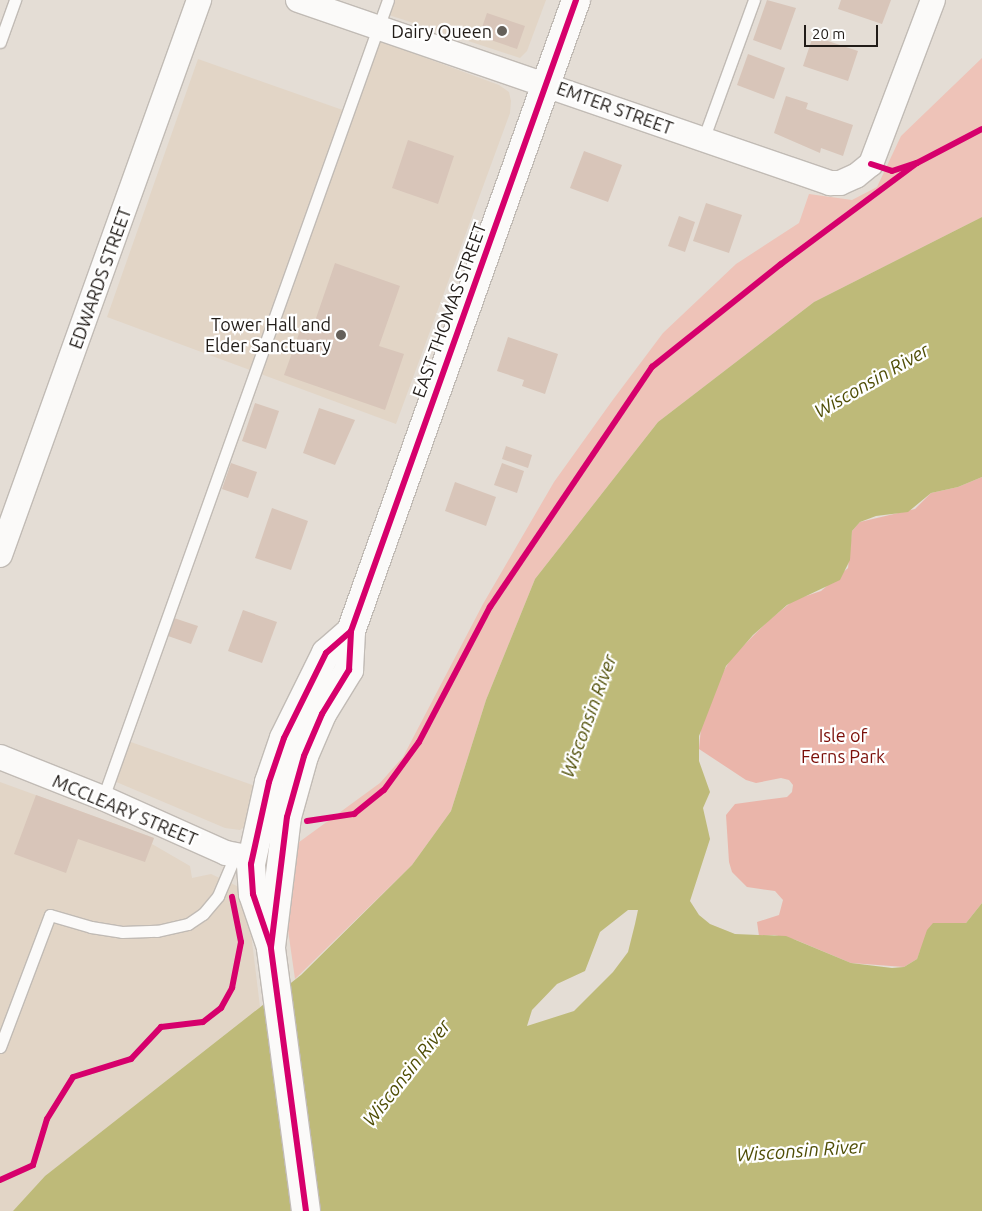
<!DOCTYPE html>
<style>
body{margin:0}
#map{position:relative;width:982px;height:1211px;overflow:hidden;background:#e4ddd5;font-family:Ubuntu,sans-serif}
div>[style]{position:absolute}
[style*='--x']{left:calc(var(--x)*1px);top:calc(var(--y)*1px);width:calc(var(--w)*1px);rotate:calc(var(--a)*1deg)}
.built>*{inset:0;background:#e2d5c6}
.green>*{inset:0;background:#eec3b8}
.forest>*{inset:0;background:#eab5aa}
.water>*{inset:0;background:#beba79}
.building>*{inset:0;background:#d8c5b9}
.roads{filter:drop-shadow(1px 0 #c1bbb5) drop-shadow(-1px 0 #c1bbb5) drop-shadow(0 1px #c1bbb5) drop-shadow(0 -1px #c1bbb5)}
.lane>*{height:11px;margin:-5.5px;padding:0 5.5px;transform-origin:5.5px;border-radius:5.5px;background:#fbfaf9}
.street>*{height:24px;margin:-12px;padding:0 12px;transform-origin:12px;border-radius:12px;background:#fbfaf9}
.secondary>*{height:28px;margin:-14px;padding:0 14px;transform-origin:14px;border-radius:14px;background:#fbfaf9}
.cycleway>*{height:6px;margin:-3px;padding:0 3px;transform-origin:3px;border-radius:3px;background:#d6006c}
.dots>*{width:14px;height:14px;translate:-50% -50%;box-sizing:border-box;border:2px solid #fff;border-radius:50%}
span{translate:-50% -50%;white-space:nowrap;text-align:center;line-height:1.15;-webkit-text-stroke:4.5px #fff;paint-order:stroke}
.poi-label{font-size:18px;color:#211c18}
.right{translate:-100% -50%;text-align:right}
.street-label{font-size:18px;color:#211c18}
.park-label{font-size:18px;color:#7b0f09}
.water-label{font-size:19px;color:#4f4d05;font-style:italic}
.scale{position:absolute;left:804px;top:25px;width:74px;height:22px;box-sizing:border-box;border:2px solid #211c18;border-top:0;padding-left:6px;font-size:15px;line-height:18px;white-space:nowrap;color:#211c18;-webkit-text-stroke:4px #fff;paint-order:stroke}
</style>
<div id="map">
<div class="built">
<div style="clip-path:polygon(395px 0,546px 0,527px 51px,520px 58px,389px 15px)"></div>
<div style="clip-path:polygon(380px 41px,499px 85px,509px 92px,511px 101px,510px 113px,396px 424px,107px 317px,198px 59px,354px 114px)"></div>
<div style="clip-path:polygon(128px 741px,258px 787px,247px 825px,240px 830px,225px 828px,114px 781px)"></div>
<div style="clip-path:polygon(0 782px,154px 838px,152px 844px,190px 866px,192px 878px,211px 874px,239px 887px,250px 925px,260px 1007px,45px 1176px,13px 1211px,0 1211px)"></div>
</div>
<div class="green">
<div style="clip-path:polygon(982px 58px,982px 217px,814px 302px,658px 422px,535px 579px,486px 700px,451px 811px,412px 865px,295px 979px,288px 930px,291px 848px,380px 783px,403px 757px,483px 604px,554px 482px,612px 401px,663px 333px,736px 264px,799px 223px,809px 194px,852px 200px,877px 187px,901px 136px)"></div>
</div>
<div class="forest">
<div style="clip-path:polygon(982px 477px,982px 903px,966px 923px,958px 923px,920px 951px,917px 959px,904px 967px,851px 963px,796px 940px,774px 935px,759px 936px,757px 922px,779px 915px,783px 900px,775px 891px,747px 887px,732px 872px,729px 862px,726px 815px,735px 804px,787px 797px,792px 792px,793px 785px,789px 780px,781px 778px,756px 783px,746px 780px,699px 749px,701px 727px,719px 679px,732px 657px,768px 621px,794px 600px,821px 591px,848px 568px,852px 531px,860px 522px,915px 509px,931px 493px,958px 487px)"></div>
</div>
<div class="water">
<div style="clip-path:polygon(evenodd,982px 217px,982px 477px,958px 487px,931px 493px,908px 512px,876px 516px,860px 522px,852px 531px,850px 560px,840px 580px,787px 605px,753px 635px,726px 666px,699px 736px,699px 761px,710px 792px,703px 808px,710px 839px,690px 901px,699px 915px,710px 924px,735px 934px,786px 936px,851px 963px,892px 968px,904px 967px,917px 959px,927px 930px,933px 923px,966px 923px,982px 903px,982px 1211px,13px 1211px,45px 1176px,301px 975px,412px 865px,451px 811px,486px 700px,535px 579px,658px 422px,814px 302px,982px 217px,628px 910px,638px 910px,635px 924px,628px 952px,613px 972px,574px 1011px,527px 1026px,532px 1010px,557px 984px,585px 971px,600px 932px,628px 910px)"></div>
</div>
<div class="building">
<div style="clip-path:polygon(767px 0,796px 8px,781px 50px,753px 40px)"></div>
<div style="clip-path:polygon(841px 0,891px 0,882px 24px,838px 9px)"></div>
<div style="clip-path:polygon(487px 13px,525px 26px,517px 49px,479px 36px)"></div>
<div style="clip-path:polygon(813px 36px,858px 51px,848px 81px,803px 66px)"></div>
<div style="clip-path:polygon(748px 54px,785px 68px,774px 99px,737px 85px)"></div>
<div style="clip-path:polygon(786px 96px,808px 103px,806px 109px,853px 125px,843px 156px,821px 148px,820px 153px,774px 133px)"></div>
<div style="clip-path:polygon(408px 140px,454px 156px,438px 204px,392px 188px)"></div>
<div style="clip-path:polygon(584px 151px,622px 165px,608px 202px,570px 188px)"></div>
<div style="clip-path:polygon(706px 203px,742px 215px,729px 253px,693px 241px)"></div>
<div style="clip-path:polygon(679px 216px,695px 222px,685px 252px,668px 246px)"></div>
<div style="clip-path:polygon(335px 263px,400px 286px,379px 346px,404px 354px,385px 410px,284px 375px,304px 320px,314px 324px)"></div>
<div style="clip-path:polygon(508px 337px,558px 354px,545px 394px,522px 386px,524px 380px,497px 371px)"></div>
<div style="clip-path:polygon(255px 403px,279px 411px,266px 449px,242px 441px)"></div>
<div style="clip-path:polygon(319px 408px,355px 420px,335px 465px,303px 453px)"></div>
<div style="clip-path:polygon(506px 446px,532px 455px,528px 468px,502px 459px)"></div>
<div style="clip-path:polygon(231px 463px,257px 472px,248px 498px,222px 489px)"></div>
<div style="clip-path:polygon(502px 463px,524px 471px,517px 493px,494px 485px)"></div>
<div style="clip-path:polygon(455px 482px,496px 497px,486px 526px,445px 511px)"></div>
<div style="clip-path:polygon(272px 508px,308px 521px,291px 570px,255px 558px)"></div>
<div style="clip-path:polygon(243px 610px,277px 622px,262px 663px,228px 651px)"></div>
<div style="clip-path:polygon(174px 618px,198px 626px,191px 644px,168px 636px)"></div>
<div style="clip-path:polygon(36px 795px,154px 838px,145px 862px,78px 839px,66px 873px,14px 854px)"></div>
</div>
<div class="roads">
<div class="lane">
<div style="--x:0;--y:42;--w:45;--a:-70.3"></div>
<div style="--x:703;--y:140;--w:149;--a:-70"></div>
<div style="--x:103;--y:798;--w:847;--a:-70.35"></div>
<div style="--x:0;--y:1047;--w:141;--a:-69.3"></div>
<div style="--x:50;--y:915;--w:43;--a:16.3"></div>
<div style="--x:91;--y:927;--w:31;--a:9"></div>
<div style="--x:122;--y:932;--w:35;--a:-2"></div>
<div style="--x:157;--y:931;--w:32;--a:-13"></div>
<div style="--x:188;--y:924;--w:18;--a:-34"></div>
<div style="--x:203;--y:914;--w:23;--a:-50"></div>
<div style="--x:218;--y:896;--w:43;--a:-67"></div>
</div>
<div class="street">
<div style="--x:298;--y:0;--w:563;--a:18.98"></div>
<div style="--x:830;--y:183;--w:10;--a:0"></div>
<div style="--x:840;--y:183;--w:17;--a:-24"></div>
<div style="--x:856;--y:176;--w:19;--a:-39"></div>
<div style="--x:871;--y:164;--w:175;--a:-69.3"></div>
<div style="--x:0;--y:555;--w:590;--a:-70.27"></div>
<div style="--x:0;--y:757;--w:111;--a:21.7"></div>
<div style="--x:103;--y:798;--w:135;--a:24.1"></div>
<div style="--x:226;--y:853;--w:26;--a:11"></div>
</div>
<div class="secondary">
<div style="--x:271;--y:947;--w:131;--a:-83"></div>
<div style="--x:287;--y:817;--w:63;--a:-74.4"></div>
<div style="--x:304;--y:756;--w:46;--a:-66.8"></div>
<div style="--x:322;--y:714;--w:52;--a:-58.5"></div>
<div style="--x:349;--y:670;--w:39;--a:-87"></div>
<div style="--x:351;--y:631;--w:670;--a:-70.37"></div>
<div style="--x:306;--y:1211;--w:266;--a:-97.6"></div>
<div style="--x:271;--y:947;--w:56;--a:-108.8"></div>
<div style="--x:253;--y:894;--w:30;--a:-94"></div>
<div style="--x:251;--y:864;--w:84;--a:-77.6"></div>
<div style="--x:269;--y:782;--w:46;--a:-71.2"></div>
<div style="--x:284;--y:738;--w:95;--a:-63.7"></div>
<div style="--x:326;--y:653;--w:33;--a:-41"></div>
</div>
</div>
<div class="cycleway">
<div style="--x:871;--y:164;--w:22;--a:18"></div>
<div style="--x:892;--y:171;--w:26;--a:-18"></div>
<div style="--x:917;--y:163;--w:73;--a:-27.6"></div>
<div style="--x:307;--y:821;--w:48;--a:-8.5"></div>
<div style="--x:354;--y:814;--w:38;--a:-39"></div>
<div style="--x:384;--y:790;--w:59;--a:-53.9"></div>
<div style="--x:419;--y:742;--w:153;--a:-62.3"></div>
<div style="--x:490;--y:607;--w:290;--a:-56"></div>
<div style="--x:652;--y:367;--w:165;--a:-38.6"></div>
<div style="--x:781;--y:264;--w:169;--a:-36.6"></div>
<div style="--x:271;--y:947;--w:131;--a:-83"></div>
<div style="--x:287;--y:817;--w:63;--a:-74.4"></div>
<div style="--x:304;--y:756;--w:46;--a:-66.8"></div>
<div style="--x:322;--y:714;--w:52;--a:-58.5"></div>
<div style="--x:349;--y:670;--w:39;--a:-87"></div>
<div style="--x:351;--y:631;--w:670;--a:-70.37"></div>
<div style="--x:0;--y:1180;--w:36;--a:-24"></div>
<div style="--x:33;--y:1165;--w:48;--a:-73.1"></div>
<div style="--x:47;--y:1119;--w:49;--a:-58.2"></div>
<div style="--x:73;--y:1077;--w:61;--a:-17.2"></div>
<div style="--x:131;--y:1059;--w:44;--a:-46.8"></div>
<div style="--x:161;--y:1027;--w:42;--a:-6.8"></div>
<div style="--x:203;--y:1022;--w:23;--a:-38"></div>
<div style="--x:221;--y:1008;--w:23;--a:-61"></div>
<div style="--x:232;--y:988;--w:47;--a:-78.9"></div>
<div style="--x:241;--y:942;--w:46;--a:-101.3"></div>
<div style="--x:306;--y:1211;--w:266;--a:-97.6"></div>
<div style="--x:271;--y:947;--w:56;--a:-108.8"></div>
<div style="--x:253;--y:894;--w:30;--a:-94"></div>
<div style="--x:251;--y:864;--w:84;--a:-77.6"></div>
<div style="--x:269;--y:782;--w:46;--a:-71.2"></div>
<div style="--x:284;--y:738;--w:95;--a:-63.7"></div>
<div style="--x:326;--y:653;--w:33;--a:-41"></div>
</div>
<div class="dots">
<div style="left:502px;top:31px;background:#65605a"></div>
<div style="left:341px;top:335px;background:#65605a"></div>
</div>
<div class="poi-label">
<span class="right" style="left:492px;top:31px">Dairy Queen</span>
<span class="right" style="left:331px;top:335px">Tower Hall and<br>Elder Sanctuary</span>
</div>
<div class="street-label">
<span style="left:615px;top:108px;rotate:20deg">EMTER STREET</span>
<span style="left:100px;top:278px;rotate:-70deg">EDWARDS STREET</span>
<span style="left:449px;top:310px;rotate:-70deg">EAST THOMAS STREET</span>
<span style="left:125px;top:810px;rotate:23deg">MCCLEARY STREET</span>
</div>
<div class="park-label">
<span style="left:843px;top:746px">Isle of<br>Ferns Park</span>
</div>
<div class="water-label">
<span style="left:872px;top:381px;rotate:-30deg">Wisconsin River</span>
<span style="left:589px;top:716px;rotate:-70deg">Wisconsin River</span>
<span style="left:407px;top:1073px;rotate:-52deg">Wisconsin River</span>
<span style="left:801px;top:1151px;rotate:-4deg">Wisconsin River</span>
</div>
<div class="scale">20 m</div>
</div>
